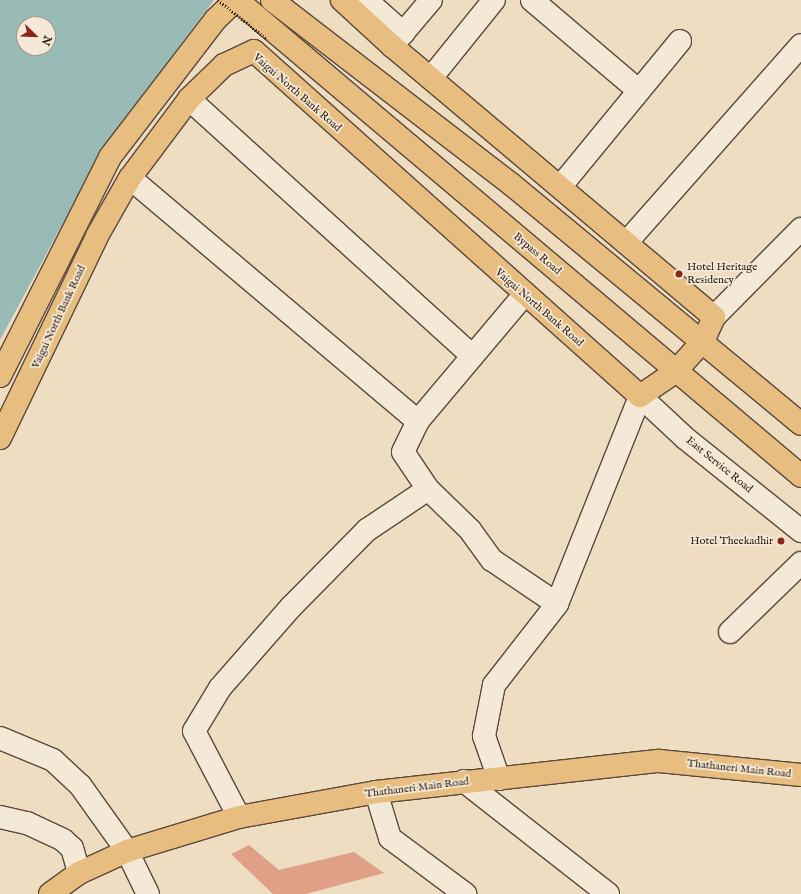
<!DOCTYPE html>
<style>
body{margin:0}
#map{position:relative;width:801px;height:894px;overflow:hidden;background:#eeddc0;font-family:"IM FELL English",serif}
div>[style]{position:absolute}
[style*='--x']{left:calc(var(--x)*1px);top:calc(var(--y)*1px);width:calc(var(--w)*1px);rotate:calc(var(--a)*1deg)}
.water>*{inset:0;background:#99bbb5}
.building>*{inset:0;background:#dfa087}
.roads{filter:drop-shadow(1px 0 #5c493d) drop-shadow(-1px 0 #5c493d) drop-shadow(0 1px #5c493d) drop-shadow(0 -1px #5c493d)}
.minor>*{height:22px;margin:-11px;padding:0 11px;transform-origin:11px;border-radius:11px;background:#f4e9d6}
.major>*{height:22px;margin:-11px;padding:0 11px;transform-origin:11px;border-radius:11px;background:#e7be80}
.path-bridge>*{height:2.5px;margin-top:-1.25px;transform-origin:0;background:repeating-linear-gradient(90deg,#2b1811 0 1px,transparent 0 3px)}
.dots>*{width:11px;height:11px;translate:-50% -50%;box-sizing:border-box;border:2px solid #f4e9d6;border-radius:50%}
span{translate:-50% -50%;white-space:nowrap;text-align:center;line-height:1.15;-webkit-text-stroke:3.5px #f4e9d6;paint-order:stroke}
.street-label{font-size:11px;color:#2b1811}
.poi-label{font-size:11px;color:#2b1811}
.left{translate:0 -50%;text-align:left}
.right{translate:-100% -50%;text-align:right}
.north{position:absolute;left:16px;top:16px;width:40px;height:40px;box-sizing:border-box;background:#f4e9d6;border:1px solid #a49587;border-radius:50%;rotate:113deg;font-size:11px;font-weight:700;line-height:16px;text-align:center;color:#2b1811}
.north::after{content:'';display:block;margin:auto;width:14px;height:18px;background:#8f2418;clip-path:polygon(50% 0,100% 100%,50% 72%,0 100%)}
</style>
<div id="map">
<div class="water">
<div style="clip-path:polygon(evenodd,0 0,214px 0,104px 147px,0 340px,0 0,24px 24px,48px 24px,48px 48px,24px 48px,24px 24px)"></div>
</div>
<div class="building">
<div style="clip-path:polygon(249px 845px,279px 870px,354px 852px,384px 873px,306px 894px,273px 894px,231px 854px)"></div>
</div>
<div class="roads">
<div class="minor">
<div style="--x:366;--y:0;--w:50;--a:41.7"></div>
<div style="--x:532;--y:0;--w:140;--a:40.4"></div>
<div style="--x:392;--y:46;--w:60;--a:-49.7"></div>
<div style="--x:431;--y:78;--w:100;--a:-51.1"></div>
<div style="--x:189;--y:99;--w:382;--a:42.2"></div>
<div style="--x:130;--y:178;--w:377;--a:40.2"></div>
<div style="--x:560;--y:187;--w:189;--a:-50.6"></div>
<div style="--x:626;--y:243;--w:264;--a:-48.5"></div>
<div style="--x:524;--y:295;--w:165;--a:130.1"></div>
<div style="--x:418;--y:421;--w:34;--a:116"></div>
<div style="--x:403;--y:452;--w:45;--a:56"></div>
<div style="--x:428;--y:489;--w:59;--a:44.3"></div>
<div style="--x:470;--y:530;--w:37;--a:54"></div>
<div style="--x:492;--y:560;--w:78;--a:34.1"></div>
<div style="--x:714;--y:317;--w:124;--a:-45.3"></div>
<div style="--x:730;--y:632;--w:99;--a:-44.2"></div>
<div style="--x:0;--y:738;--w:57;--a:22.5"></div>
<div style="--x:53;--y:760;--w:37;--a:43"></div>
<div style="--x:80;--y:785;--w:81;--a:54.5"></div>
<div style="--x:127;--y:851;--w:48;--a:64"></div>
<div style="--x:499;--y:779;--w:46;--a:-109.2"></div>
<div style="--x:484;--y:736;--w:52;--a:-78.9"></div>
<div style="--x:494;--y:685;--w:103;--a:-52.1"></div>
<div style="--x:557;--y:604;--w:224;--a:-68.2"></div>
<div style="--x:640;--y:396;--w:62;--a:43"></div>
<div style="--x:685;--y:438;--w:149;--a:38.7"></div>
<div style="--x:464;--y:781;--w:183;--a:38.1"></div>
<div style="--x:376;--y:792;--w:48;--a:73.1"></div>
<div style="--x:390;--y:838;--w:94;--a:36.7"></div>
<div style="--x:0;--y:817;--w:28;--a:13"></div>
<div style="--x:27;--y:823;--w:40;--a:25"></div>
<div style="--x:63;--y:840;--w:12;--a:42"></div>
<div style="--x:72;--y:848;--w:26;--a:74"></div>
<div style="--x:239;--y:817;--w:97;--a:-117.6"></div>
<div style="--x:194;--y:731;--w:50;--a:-58.8"></div>
<div style="--x:220;--y:688;--w:108;--a:-48.8"></div>
<div style="--x:291;--y:607;--w:108;--a:-45.4"></div>
<div style="--x:367;--y:530;--w:73;--a:-33.9"></div>
</div>
<div class="major">
<div style="--x:237;--y:0;--w:738;--a:40.16"></div>
<div style="--x:272;--y:0;--w:302;--a:37.6"></div>
<div style="--x:511;--y:184;--w:376;--a:39.6"></div>
<div style="--x:0;--y:376;--w:245;--a:-63.3"></div>
<div style="--x:110;--y:157;--w:173;--a:-52.5"></div>
<div style="--x:215;--y:20;--w:29;--a:-44"></div>
<div style="--x:0;--y:438;--w:224;--a:-64.3"></div>
<div style="--x:97;--y:236;--w:67;--a:-60.4"></div>
<div style="--x:130;--y:178;--w:99;--a:-53.2"></div>
<div style="--x:189;--y:99;--w:49;--a:-44.2"></div>
<div style="--x:224;--y:65;--w:33;--a:-25"></div>
<div style="--x:254;--y:51;--w:518;--a:41.79"></div>
<div style="--x:640;--y:396;--w:42;--a:-34.4"></div>
<div style="--x:675;--y:372;--w:42;--a:-47.9"></div>
<div style="--x:703;--y:341;--w:26;--a:-65"></div>
<div style="--x:714;--y:317;--w:421;--a:-139.9"></div>
<div style="--x:392;--y:46;--w:68;--a:-137.4"></div>
<div style="--x:50;--y:894;--w:36;--a:-36"></div>
<div style="--x:79;--y:873;--w:53;--a:-24.6"></div>
<div style="--x:127;--y:851;--w:117;--a:-16.9"></div>
<div style="--x:239;--y:817;--w:139;--a:-10.3"></div>
<div style="--x:376;--y:792;--w:285;--a:-6.3"></div>
<div style="--x:659;--y:761;--w:143;--a:5.6"></div>
</div>
</div>
<div class="path-bridge">
<div style="--x:218;--y:0;--w:63;--a:38.5"></div>
</div>
<div class="dots">
<div style="left:679px;top:274px;background:#8f2418"></div>
<div style="left:781px;top:541px;background:#8f2418"></div>
</div>
<div class="street-label">
<span style="left:297px;top:93px;rotate:41deg">Vaigai North Bank Road</span>
<span style="left:537px;top:254px;rotate:40deg">Bypass Road</span>
<span style="left:539px;top:308px;rotate:41deg">Vaigai North Bank Road</span>
<span style="left:59px;top:317px;rotate:-65deg">Vaigai North Bank Road</span>
<span style="left:719px;top:465px;rotate:39deg">East Service Road</span>
<span style="left:739px;top:769px;rotate:6deg">Thathaneri Main Road</span>
<span style="left:417px;top:788px;rotate:-7deg">Thathaneri Main Road</span>
</div>
<div class="poi-label">
<span class="left" style="left:687px;top:274px">Hotel Heritage<br>Residency</span>
<span class="right" style="left:773px;top:541px">Hotel Theekadhir</span>
</div>
<div class="north">N</div>
</div>
